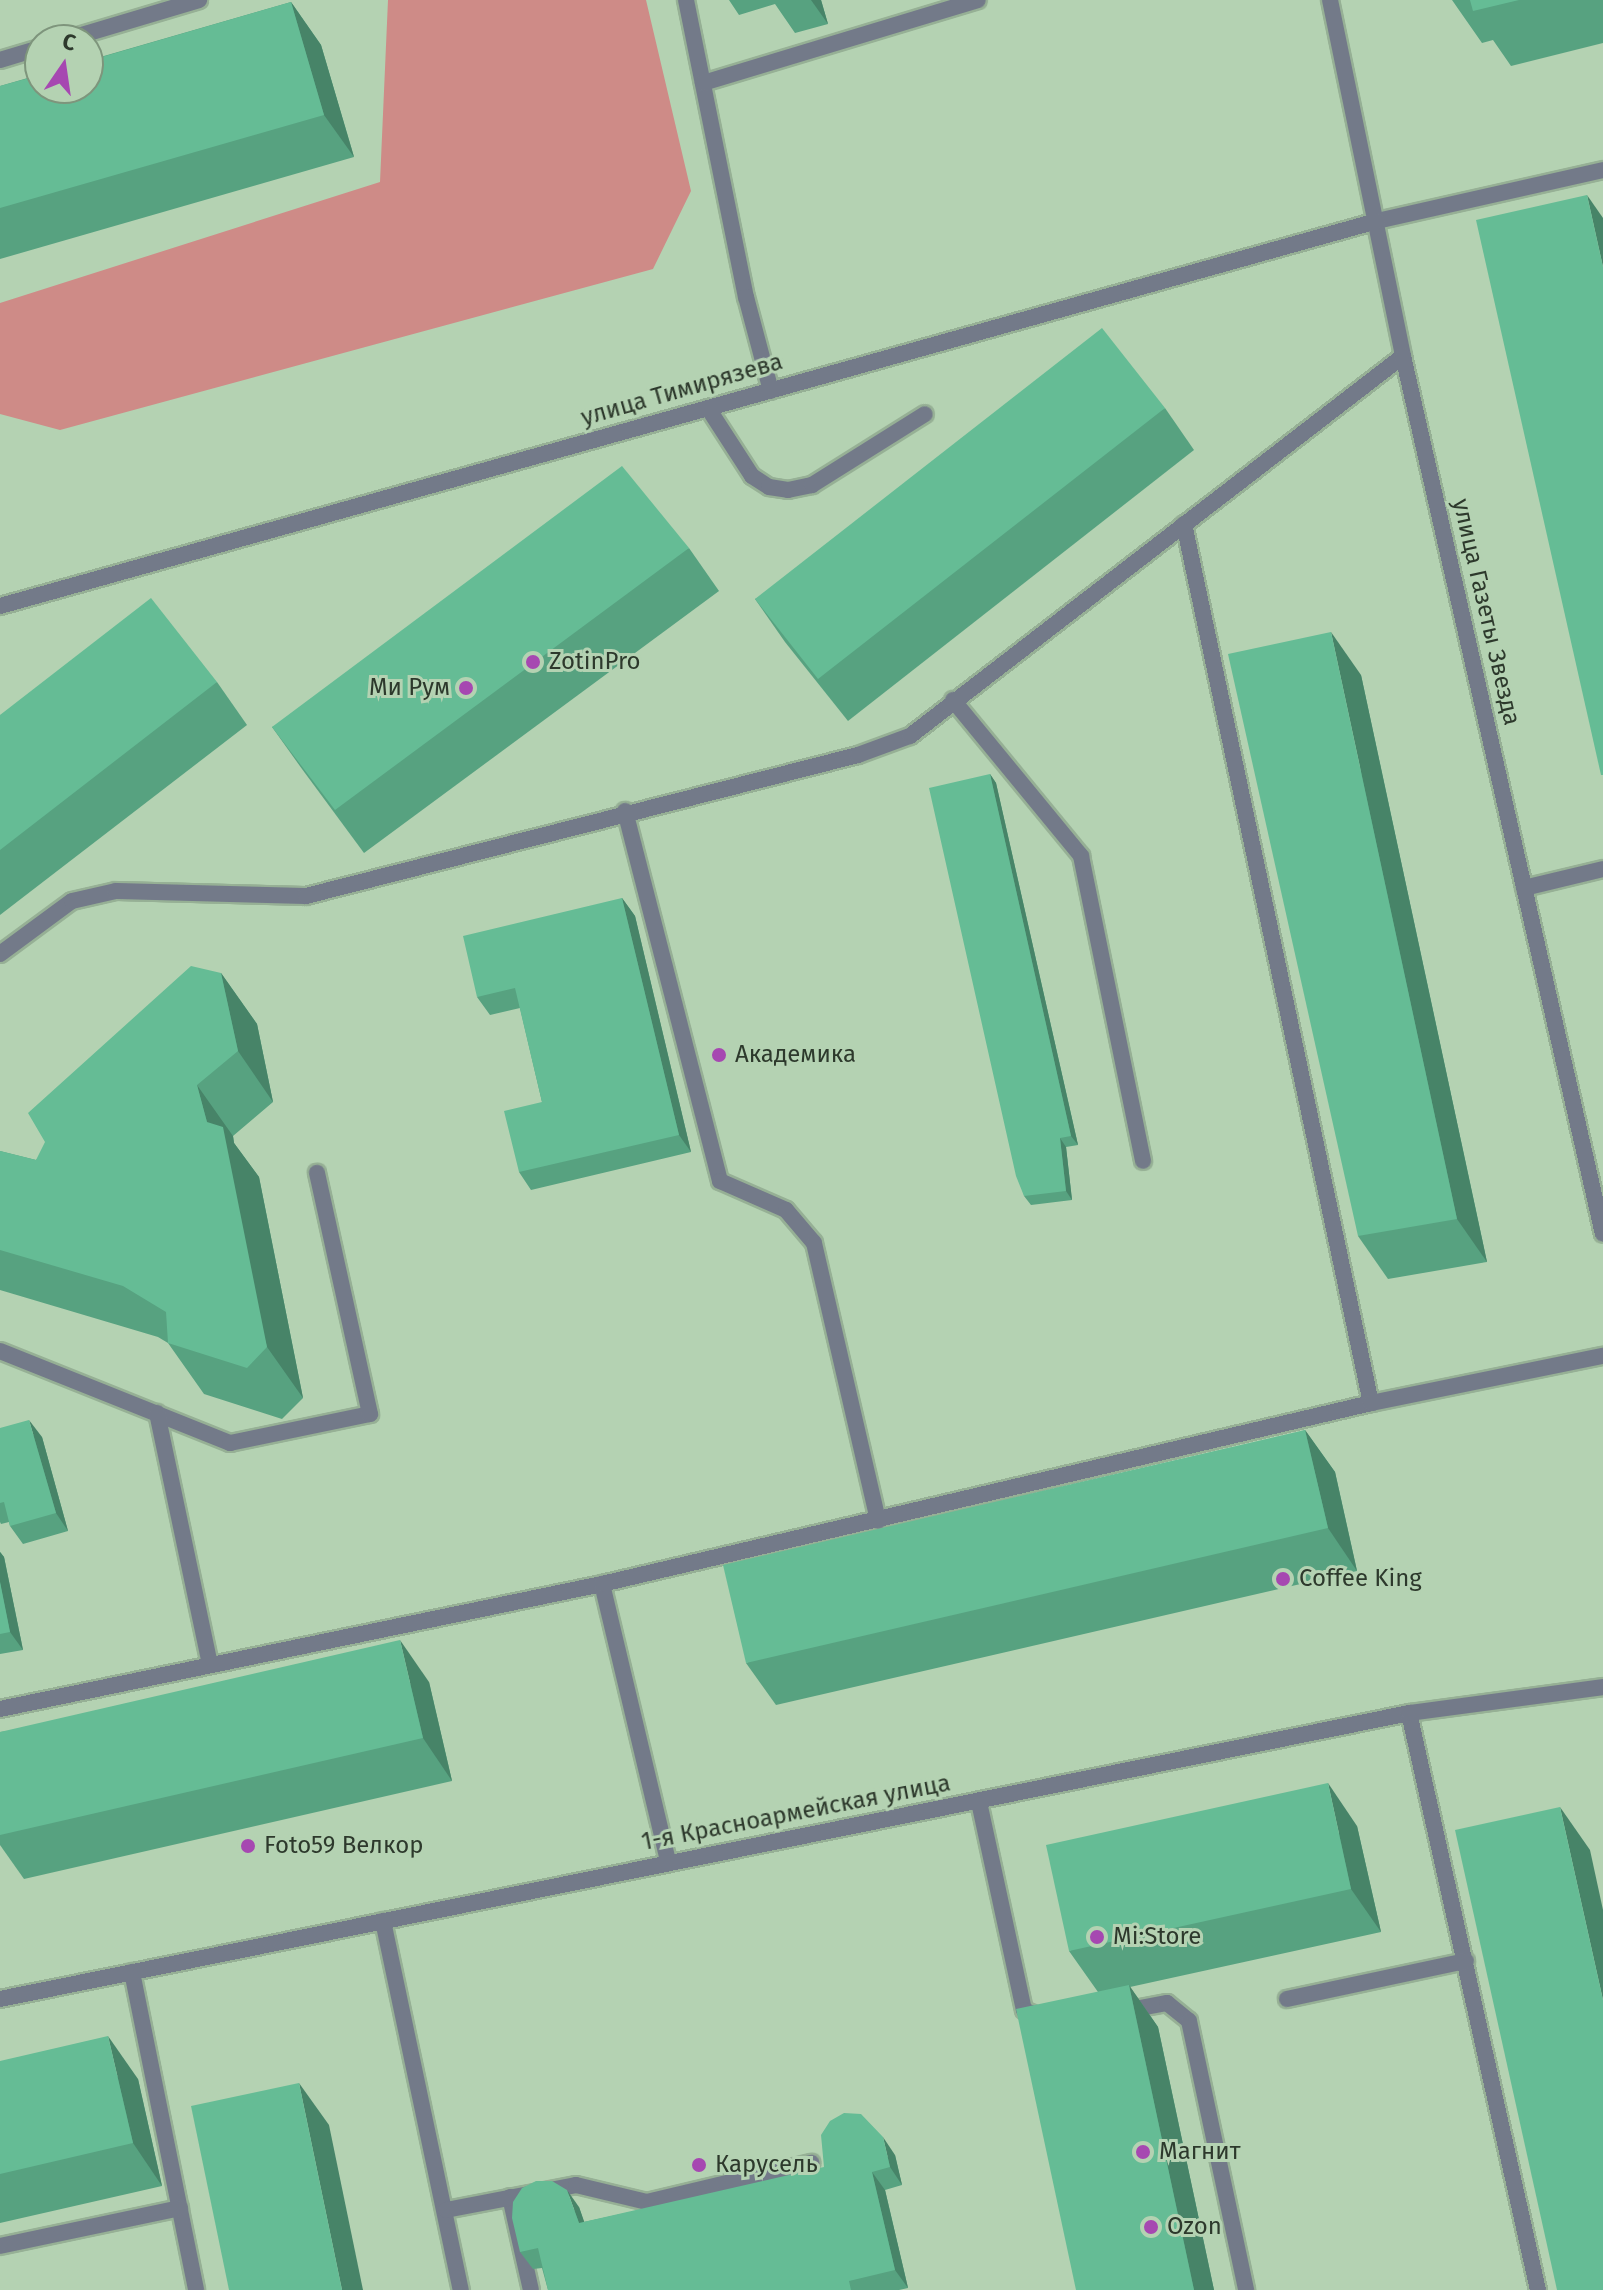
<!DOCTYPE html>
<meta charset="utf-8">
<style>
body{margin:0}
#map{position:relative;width:1603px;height:2290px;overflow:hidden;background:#b4d2b2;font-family:"Fira Sans",sans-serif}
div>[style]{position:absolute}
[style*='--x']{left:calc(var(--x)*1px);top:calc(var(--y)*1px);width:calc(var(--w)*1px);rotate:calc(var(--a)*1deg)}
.green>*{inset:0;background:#ce8b87}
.roads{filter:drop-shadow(2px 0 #96b095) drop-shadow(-2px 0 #96b095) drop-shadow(0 2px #96b095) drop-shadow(0 -2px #96b095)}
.lane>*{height:16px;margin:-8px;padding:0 8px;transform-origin:8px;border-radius:8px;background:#737a89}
.street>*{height:16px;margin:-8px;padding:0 8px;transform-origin:8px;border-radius:8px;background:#737a89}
.wall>*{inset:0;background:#57a280}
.shaded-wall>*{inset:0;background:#478468}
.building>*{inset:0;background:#65bc95}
.dots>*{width:22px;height:22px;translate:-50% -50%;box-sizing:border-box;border:4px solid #b4d2b2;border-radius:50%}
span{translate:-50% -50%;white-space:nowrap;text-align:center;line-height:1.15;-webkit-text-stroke:6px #b4d2b2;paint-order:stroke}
.street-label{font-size:24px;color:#2d392c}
.poi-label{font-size:24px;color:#2d392c}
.left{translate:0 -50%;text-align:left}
.right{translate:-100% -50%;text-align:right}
.north{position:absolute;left:24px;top:24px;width:80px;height:80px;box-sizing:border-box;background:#b4d2b2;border:2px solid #7e957c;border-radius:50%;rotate:13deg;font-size:22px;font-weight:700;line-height:32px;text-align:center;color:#2d392c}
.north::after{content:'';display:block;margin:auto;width:28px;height:36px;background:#a648b1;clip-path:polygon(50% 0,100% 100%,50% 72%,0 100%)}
</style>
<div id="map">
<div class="green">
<div style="clip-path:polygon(388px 0,646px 0,691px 191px,653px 269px,60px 430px,0 414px,0 303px,380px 182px)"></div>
</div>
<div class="roads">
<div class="lane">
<div style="--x:686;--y:0;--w:303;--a:78.6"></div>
<div style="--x:746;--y:297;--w:97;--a:75.1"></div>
<div style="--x:65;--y:40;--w:140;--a:-16.6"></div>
<div style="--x:0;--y:60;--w:42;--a:-16.7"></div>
<div style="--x:703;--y:83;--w:287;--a:-16.8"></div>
<div style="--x:1377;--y:221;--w:232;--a:-12.7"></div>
<div style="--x:708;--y:408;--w:81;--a:57.1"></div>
<div style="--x:752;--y:476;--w:20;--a:33"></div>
<div style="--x:769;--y:487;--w:19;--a:9"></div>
<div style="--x:788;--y:490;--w:25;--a:-12"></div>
<div style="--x:812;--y:485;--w:133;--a:-32.1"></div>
<div style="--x:1184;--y:524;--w:899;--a:77.99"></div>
<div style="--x:953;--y:700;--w:202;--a:50.6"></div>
<div style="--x:1081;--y:856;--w:311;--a:78.5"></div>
<div style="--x:625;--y:811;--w:382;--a:75.6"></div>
<div style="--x:720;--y:1181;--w:72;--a:23.7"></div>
<div style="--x:786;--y:1210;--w:43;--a:49.7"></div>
<div style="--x:814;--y:1243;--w:285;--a:77"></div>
<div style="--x:1524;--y:888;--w:81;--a:-13.5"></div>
<div style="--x:0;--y:954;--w:89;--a:-36.4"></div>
<div style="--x:72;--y:901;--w:45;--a:-12.8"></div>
<div style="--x:116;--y:891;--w:190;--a:1.5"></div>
<div style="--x:306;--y:896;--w:570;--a:-14.33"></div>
<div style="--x:858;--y:755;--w:55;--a:-20.1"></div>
<div style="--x:910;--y:736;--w:622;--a:-37.62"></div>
<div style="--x:0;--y:1351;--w:248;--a:21.8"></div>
<div style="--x:230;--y:1443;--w:143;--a:-11.7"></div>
<div style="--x:370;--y:1414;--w:247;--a:-102.4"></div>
<div style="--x:157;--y:1413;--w:257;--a:78.1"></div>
<div style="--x:602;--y:1584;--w:286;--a:76.6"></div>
<div style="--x:0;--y:1709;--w:615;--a:-11.73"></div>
<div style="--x:602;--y:1584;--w:790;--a:-13.24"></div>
<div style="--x:1371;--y:1403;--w:237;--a:-11.5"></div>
<div style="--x:1409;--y:1713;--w:591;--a:77.4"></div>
<div style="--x:979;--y:1802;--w:213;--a:77.8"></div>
<div style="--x:1024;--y:2010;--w:17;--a:24"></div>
<div style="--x:383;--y:1921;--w:377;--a:78.1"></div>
<div style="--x:132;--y:1972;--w:324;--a:78.6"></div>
<div style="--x:1287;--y:1999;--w:183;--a:-12"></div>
<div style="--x:1124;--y:2011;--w:44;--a:-10.5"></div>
<div style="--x:1167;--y:2003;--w:28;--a:39"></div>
<div style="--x:1189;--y:2021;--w:275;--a:78"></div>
<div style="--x:510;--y:2197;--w:95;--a:77.3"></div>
<div style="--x:446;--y:2210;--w:132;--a:-10.9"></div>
<div style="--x:576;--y:2185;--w:73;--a:13.5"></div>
<div style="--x:647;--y:2202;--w:169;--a:-13.4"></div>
<div style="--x:0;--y:2246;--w:184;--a:-11.9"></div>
</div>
<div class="street">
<div style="--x:1330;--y:0;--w:363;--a:78.4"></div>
<div style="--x:1403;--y:356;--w:900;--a:77.17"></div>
<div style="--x:0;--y:606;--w:1430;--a:-15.62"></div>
<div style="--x:0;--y:1999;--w:1438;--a:-11.47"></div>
<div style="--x:1409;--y:1713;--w:196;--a:-7.6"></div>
</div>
</div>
<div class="wall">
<div style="clip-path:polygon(729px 0,821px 0,828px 24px,795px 33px,775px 4px,739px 15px)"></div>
<div style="clip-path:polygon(1452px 0,1603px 0,1603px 43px,1511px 66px,1493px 40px,1482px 43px)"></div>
<div style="clip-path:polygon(291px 2px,321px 45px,354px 157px,0 259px,0 86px)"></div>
<div style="clip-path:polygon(1165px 408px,1194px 450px,848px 721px,785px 642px,755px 599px)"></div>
<div style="clip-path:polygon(689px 548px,719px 591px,364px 853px,302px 769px,272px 727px)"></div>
<div style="clip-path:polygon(1361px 675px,1487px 1262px,1388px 1279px,1358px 1236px)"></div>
<div style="clip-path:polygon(217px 682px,247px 725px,0 915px,0 715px)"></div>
<div style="clip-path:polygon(990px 774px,996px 783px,1078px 1145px,1066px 1147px,1072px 1200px,1031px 1205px,1024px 1196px)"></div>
<div style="clip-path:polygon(622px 898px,635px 916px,691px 1152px,531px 1190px,519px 1172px,542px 1102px,520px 1008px,490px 1015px,477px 997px)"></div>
<div style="clip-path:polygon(221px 973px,257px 1024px,273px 1102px,233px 1136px,234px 1143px,259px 1177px,303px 1398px,282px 1419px,204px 1394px,168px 1343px,158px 1337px,0 1290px,0 1151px,36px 1160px)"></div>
<div style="clip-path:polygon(0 1428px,42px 1437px,68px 1531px,23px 1544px,10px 1526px,9px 1522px,1px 1524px,0 1522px)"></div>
<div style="clip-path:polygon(1305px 1430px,1335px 1472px,1357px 1571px,776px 1705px,746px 1663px)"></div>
<div style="clip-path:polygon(0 1552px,4px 1557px,23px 1650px,0 1654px)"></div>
<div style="clip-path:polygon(429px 1682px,452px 1781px,24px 1879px,0 1845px,0 1732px)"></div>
<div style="clip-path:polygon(1357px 1826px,1381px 1932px,1130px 1987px,1158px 2027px,1214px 2290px,1076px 2290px,1098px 1992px,1069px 1951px)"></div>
<div style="clip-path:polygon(0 2061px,138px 2079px,162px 2186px,0 2223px)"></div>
<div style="clip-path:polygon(895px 2155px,902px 2185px,885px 2190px,908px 2288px,899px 2290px,548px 2290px,542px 2268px,533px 2269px,520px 2252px,579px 2207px,584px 2222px)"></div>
</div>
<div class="shaded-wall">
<div style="clip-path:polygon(811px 0,821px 0,828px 24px)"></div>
<div style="clip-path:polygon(291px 2px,321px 45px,354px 157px,324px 115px)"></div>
<div style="clip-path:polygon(1587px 195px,1603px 218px,1603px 267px)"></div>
<div style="clip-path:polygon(1331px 632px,1361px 675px,1487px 1262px,1457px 1219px)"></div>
<div style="clip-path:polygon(990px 774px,996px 783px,1078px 1145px,1071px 1136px)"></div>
<div style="clip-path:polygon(622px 898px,635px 916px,691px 1152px,679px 1135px)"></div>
<div style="clip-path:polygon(221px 973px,257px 1024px,273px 1102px,238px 1051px)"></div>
<div style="clip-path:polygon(197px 1085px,233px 1136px,234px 1143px,259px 1177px,303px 1398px,267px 1347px)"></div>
<div style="clip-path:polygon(1060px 1138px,1066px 1147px,1072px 1200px,1066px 1191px)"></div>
<div style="clip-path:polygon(29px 1420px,42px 1437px,68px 1531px,56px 1513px)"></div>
<div style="clip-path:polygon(1305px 1430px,1335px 1472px,1357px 1571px,1328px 1528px)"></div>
<div style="clip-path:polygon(0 1552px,4px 1557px,23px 1650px,10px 1632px,0 1582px)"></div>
<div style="clip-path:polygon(400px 1640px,429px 1682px,452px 1781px,423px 1738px)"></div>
<div style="clip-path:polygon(1328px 1783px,1357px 1826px,1381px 1932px,1351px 1889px)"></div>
<div style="clip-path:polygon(1560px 1807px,1590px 1850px,1603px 1910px,1603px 2000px)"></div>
<div style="clip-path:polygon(1129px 1985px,1158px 2027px,1214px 2290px,1194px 2290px)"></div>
<div style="clip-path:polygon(108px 2036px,138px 2079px,162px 2186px,133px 2143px)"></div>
<div style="clip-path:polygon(299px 2083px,329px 2125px,363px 2290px,342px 2290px)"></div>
<div style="clip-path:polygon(883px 2137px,895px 2155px,902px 2185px,890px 2167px)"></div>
<div style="clip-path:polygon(872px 2172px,885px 2190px,908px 2288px,895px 2270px)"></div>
<div style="clip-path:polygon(567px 2190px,579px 2207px,591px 2241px,579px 2223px)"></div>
</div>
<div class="building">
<div style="clip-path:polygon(1470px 0,1519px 0,1473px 11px)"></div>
<div style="clip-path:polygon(291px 2px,324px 115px,0 208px,0 86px,40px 75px,40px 88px,88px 88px,88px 61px)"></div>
<div style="clip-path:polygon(1587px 195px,1603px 267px,1603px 775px,1601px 775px,1476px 220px)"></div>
<div style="clip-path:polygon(1102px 328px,1165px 408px,818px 679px,755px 599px)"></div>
<div style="clip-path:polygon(622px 466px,689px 548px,335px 810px,272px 727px)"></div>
<div style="clip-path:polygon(151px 598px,217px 682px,0 850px,0 715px)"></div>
<div style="clip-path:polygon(1331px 632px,1457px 1219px,1358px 1236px,1228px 654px)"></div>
<div style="clip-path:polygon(990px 774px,1071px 1136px,1060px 1138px,1066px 1191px,1024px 1196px,1016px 1176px,929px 788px)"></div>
<div style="clip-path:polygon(622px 898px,679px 1135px,519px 1172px,504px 1111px,542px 1102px,515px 988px,477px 997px,463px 936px)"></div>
<div style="clip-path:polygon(191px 966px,221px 973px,238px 1051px,197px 1085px,207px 1122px,223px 1127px,267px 1347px,247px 1368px,168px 1343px,166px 1312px,123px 1286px,0 1250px,0 1151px,36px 1160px,45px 1142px,28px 1113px)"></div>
<div style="clip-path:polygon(29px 1420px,56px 1513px,10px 1526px,4px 1502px,0 1503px,0 1428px)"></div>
<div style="clip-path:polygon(1305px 1430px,1328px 1528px,746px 1663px,723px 1565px)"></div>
<div style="clip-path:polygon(0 1582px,10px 1632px,0 1634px)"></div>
<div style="clip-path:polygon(400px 1640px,423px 1738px,0 1835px,0 1732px)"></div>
<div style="clip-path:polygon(1328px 1783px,1351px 1889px,1069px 1951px,1046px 1845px)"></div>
<div style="clip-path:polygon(1560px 1807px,1603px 2000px,1603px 2290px,1557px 2290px,1455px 1830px)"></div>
<div style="clip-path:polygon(1129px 1985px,1194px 2290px,1076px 2290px,1016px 2009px)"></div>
<div style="clip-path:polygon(108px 2036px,133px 2143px,0 2174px,0 2061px)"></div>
<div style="clip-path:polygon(299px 2083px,342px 2290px,229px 2290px,191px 2106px)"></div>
<div style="clip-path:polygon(844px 2113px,861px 2114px,883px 2137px,890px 2167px,872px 2172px,895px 2270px,849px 2281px,851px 2290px,548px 2290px,538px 2248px,520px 2252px,512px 2218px,513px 2202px,522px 2188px,536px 2181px,552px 2181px,567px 2190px,579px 2223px,824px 2167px,821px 2135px,830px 2121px)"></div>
</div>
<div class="dots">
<div style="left:533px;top:662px;background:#a648b1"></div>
<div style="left:466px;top:688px;background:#a648b1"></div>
<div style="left:719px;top:1055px;background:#a648b1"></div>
<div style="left:1283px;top:1579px;background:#a648b1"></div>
<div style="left:248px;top:1846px;background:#a648b1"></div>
<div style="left:1097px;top:1937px;background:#a648b1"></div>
<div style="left:1143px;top:2152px;background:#a648b1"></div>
<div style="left:699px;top:2165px;background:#a648b1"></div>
<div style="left:1151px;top:2227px;background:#a648b1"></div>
</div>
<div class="street-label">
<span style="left:682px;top:390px;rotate:-16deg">улица Тимирязева</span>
<span style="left:1486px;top:612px;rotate:77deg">улица Газеты Звезда</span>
<span style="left:796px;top:1813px;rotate:-11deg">1-я Красноармейская улица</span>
</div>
<div class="poi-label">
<span class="left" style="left:549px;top:662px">ZotinPro</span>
<span class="right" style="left:450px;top:688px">Ми Рум</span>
<span class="left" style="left:735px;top:1055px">Академика</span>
<span class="left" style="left:1299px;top:1579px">Coffee King</span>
<span class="left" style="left:264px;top:1846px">Foto59 Велкор</span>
<span class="left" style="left:1113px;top:1937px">Mi:Store</span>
<span class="left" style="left:1159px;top:2152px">Магнит</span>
<span class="left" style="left:715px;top:2165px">Карусель</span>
<span class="left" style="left:1167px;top:2227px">Ozon</span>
</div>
<div class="north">С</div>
</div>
